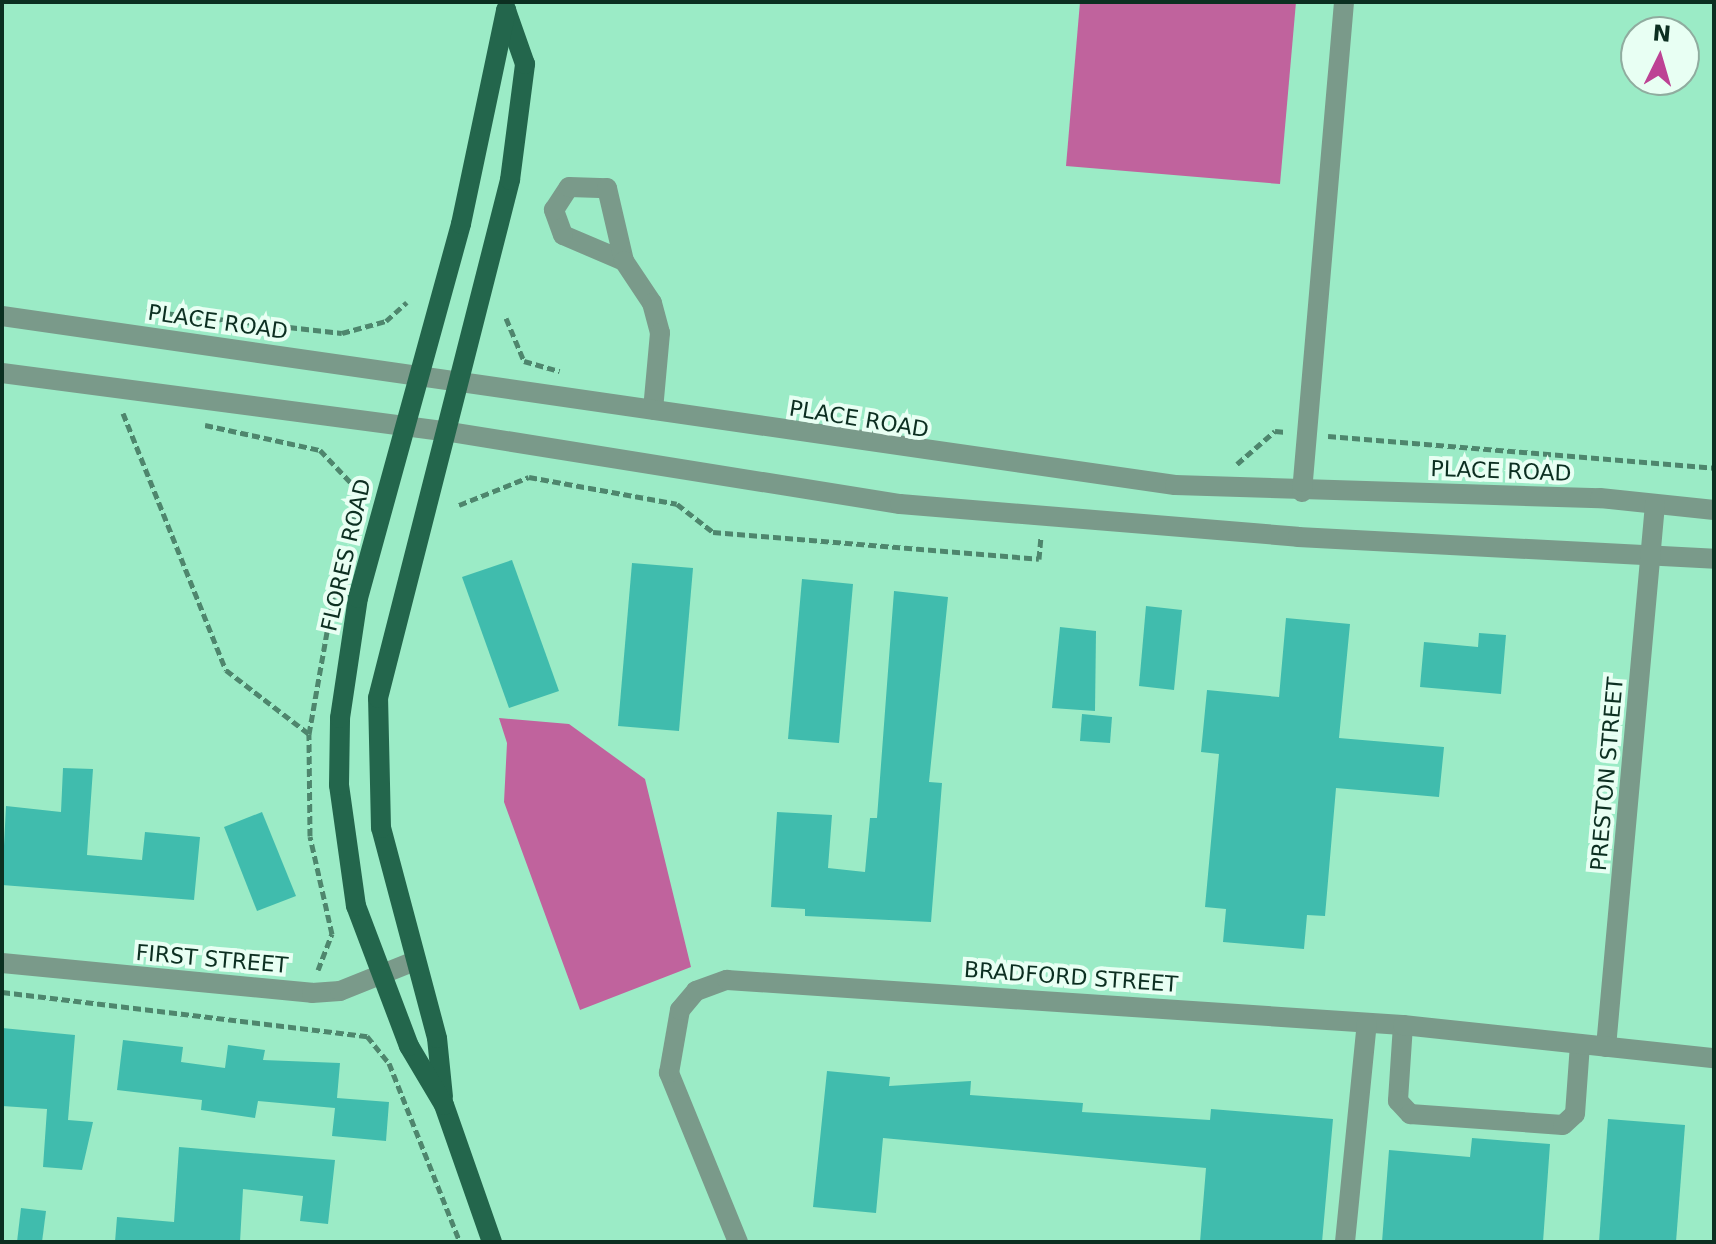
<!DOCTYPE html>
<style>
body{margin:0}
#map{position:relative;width:1716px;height:1244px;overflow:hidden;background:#9bebc6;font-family:"DejaVu Sans",sans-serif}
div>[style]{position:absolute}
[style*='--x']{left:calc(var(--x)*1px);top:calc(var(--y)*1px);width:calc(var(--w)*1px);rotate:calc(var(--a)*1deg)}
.water>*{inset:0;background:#c0639d}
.building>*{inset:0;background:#40bcad}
.path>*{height:5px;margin-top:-2.5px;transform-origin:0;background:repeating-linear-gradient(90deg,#4e866d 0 8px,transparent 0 12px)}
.minor>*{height:20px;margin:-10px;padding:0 10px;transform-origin:10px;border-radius:10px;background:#7a9a8a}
.major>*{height:20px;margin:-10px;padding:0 10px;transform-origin:10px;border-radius:10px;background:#23664c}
span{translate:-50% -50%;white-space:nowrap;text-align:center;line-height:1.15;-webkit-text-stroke:8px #e8fff3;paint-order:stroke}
.street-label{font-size:22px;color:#0c2f21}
.frame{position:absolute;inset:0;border:4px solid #0c2f21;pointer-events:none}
.north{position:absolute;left:1620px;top:16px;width:80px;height:80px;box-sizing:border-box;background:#e8fff3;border:2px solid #90ac9f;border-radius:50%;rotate:5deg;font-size:22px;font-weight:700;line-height:32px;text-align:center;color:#0c2f21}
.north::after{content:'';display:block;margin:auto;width:28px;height:36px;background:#bd4294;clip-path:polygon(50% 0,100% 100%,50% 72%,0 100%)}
</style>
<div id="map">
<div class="water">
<div style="clip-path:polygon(1080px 2px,1296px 2px,1280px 184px,1066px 166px)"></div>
<div style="clip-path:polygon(499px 718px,569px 724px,645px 779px,691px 967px,580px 1010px,504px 802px,507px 743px)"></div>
</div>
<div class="building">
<div style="clip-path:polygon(512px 560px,559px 691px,509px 708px,462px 577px)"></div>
<div style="clip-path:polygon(632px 563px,693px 568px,679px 731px,618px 726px)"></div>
<div style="clip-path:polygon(802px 579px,853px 584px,839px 743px,788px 739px)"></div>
<div style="clip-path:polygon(894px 591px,948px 597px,929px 782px,942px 783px,931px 922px,805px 916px,805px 909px,771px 907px,777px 812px,832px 815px,828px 868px,865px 872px,870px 818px,877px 818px)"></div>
<div style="clip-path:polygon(1146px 606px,1182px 610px,1174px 690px,1139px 686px)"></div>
<div style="clip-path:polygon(1286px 618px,1350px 624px,1339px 738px,1444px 747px,1439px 797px,1336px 788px,1325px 916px,1307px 915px,1304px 949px,1223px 942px,1226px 909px,1205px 907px,1219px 754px,1201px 752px,1207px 690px,1279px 697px)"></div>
<div style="clip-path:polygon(1060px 627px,1096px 631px,1095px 711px,1052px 708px)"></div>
<div style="clip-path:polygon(1479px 633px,1506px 635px,1501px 694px,1420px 687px,1424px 642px,1478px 647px)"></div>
<div style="clip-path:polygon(1082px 714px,1112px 717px,1110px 743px,1080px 741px)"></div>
<div style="clip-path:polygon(63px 768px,93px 769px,87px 855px,142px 860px,145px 832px,200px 837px,194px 900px,2px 885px,6px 806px,61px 812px)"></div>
<div style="clip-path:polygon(262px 812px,296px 896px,257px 911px,224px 827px)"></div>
<div style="clip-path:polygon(2px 1028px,75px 1035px,68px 1120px,93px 1122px,82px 1170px,43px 1167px,47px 1109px,2px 1106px)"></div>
<div style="clip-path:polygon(123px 1040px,183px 1047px,181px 1062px,225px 1068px,228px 1045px,265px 1050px,263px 1060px,340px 1063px,337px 1098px,389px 1102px,386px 1141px,332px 1136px,335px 1108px,258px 1101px,255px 1118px,201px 1110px,202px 1100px,117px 1090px)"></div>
<div style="clip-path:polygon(827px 1071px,890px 1077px,889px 1086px,971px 1081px,970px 1095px,1083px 1103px,1082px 1112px,1210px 1120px,1211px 1109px,1333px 1119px,1322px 1242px,1200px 1242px,1206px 1168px,883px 1138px,876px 1213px,813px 1207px)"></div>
<div style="clip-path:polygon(1608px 1119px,1685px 1125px,1676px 1242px,1599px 1242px)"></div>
<div style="clip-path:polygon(1472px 1138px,1550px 1144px,1543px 1242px,1382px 1242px,1389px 1150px,1470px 1157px)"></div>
<div style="clip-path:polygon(179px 1147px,335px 1160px,328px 1224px,300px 1221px,303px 1196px,243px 1189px,240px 1242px,115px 1242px,117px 1217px,174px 1222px)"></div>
<div style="clip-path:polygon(21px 1208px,46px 1211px,42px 1242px,17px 1242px)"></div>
</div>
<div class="path">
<div style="--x:146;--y:311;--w:197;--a:6.4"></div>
<div style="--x:342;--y:333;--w:46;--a:-15.3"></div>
<div style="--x:386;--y:321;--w:28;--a:-42"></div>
<div style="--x:506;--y:318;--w:47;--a:67.3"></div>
<div style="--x:524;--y:361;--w:37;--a:16"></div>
<div style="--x:123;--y:413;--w:277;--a:68.2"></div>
<div style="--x:226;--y:670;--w:105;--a:37.6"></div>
<div style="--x:205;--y:425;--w:118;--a:12.3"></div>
<div style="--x:320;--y:450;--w:51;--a:46.6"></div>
<div style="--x:355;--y:487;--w:32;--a:92"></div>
<div style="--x:1328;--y:436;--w:387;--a:4.7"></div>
<div style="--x:1237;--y:464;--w:50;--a:-41"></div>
<div style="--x:1275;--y:431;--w:11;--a:5"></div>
<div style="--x:459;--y:505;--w:75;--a:-21.8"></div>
<div style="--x:529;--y:477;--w:150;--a:10.3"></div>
<div style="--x:677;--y:504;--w:46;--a:37.9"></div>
<div style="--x:713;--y:532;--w:327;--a:4.7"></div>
<div style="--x:1039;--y:559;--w:23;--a:-85"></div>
<div style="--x:318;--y:970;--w:39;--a:-69"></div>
<div style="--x:332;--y:934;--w:100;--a:-102.7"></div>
<div style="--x:310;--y:836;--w:102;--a:-90.6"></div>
<div style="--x:309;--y:734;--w:150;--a:-80"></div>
<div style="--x:2;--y:992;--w:368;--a:6.9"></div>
<div style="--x:367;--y:1036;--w:35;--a:51"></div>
<div style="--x:389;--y:1063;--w:193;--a:68.4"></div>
</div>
<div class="minor">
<div style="--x:624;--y:261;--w:66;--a:-156.9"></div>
<div style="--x:563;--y:235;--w:27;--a:-110"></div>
<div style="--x:554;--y:210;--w:27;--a:-57"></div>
<div style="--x:569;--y:187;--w:38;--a:2"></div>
<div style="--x:607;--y:188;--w:75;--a:76.9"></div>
<div style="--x:624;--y:261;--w:50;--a:56.3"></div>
<div style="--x:652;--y:303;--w:31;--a:75"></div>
<div style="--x:660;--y:333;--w:77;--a:95.2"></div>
<div style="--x:2;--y:316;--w:1185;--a:8.2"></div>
<div style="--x:1175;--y:485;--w:425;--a:1.8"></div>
<div style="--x:1600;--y:498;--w:115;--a:6"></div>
<div style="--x:2;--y:373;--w:446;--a:7.5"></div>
<div style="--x:444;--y:431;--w:462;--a:9.1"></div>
<div style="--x:900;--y:504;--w:399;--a:4.7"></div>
<div style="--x:1298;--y:537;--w:417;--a:3"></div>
<div style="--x:1302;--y:492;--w:492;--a:-85.1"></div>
<div style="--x:2;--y:963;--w:311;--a:5.5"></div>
<div style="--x:312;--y:993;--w:28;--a:-4"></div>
<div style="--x:340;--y:991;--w:78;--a:-21.9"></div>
<div style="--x:1403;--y:1025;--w:76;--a:93.8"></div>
<div style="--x:1398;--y:1101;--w:18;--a:47"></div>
<div style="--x:1410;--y:1114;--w:153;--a:4.1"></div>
<div style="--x:1563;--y:1125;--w:16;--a:-43"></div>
<div style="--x:1575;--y:1114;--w:70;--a:-85.9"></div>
<div style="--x:1606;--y:1047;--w:545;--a:-84.84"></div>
<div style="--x:738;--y:1242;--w:183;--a:-112.2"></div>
<div style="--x:669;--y:1073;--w:64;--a:-80.1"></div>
<div style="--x:680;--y:1010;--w:25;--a:-50"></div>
<div style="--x:696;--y:991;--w:33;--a:-20"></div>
<div style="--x:727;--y:980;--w:677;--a:3.81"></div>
<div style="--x:1403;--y:1025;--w:313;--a:6.1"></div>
<div style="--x:1345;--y:1242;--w:220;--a:-84.3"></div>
</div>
<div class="major">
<div style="--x:443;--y:1097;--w:59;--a:-95.8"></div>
<div style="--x:437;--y:1038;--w:217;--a:-104.9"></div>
<div style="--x:381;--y:828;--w:130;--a:-91.3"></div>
<div style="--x:378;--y:698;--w:535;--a:-75.7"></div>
<div style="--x:510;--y:180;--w:117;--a:-82.6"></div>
<div style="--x:525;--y:64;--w:57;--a:-109.4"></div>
<div style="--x:492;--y:1242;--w:145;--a:-109.3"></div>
<div style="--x:444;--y:1105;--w:69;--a:-120.7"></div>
<div style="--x:409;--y:1046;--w:150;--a:-110.7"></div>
<div style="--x:356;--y:906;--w:122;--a:-98"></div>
<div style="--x:339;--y:785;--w:67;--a:-89.1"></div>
<div style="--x:340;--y:718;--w:121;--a:-81.5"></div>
<div style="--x:358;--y:598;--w:388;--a:-74.6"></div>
<div style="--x:461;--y:224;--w:219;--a:-78.1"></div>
</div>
<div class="street-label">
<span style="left:218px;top:322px;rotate:8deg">PLACE ROAD</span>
<span style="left:859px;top:419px;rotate:9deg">PLACE ROAD</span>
<span style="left:1501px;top:471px;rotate:2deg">PLACE ROAD</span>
<span style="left:346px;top:555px;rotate:-77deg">FLORES ROAD</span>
<span style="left:1607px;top:774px;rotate:-85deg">PRESTON STREET</span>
<span style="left:212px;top:959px;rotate:5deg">FIRST STREET</span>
<span style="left:1071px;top:977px;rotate:4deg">BRADFORD STREET</span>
</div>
<div class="frame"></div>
<div class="north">N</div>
</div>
